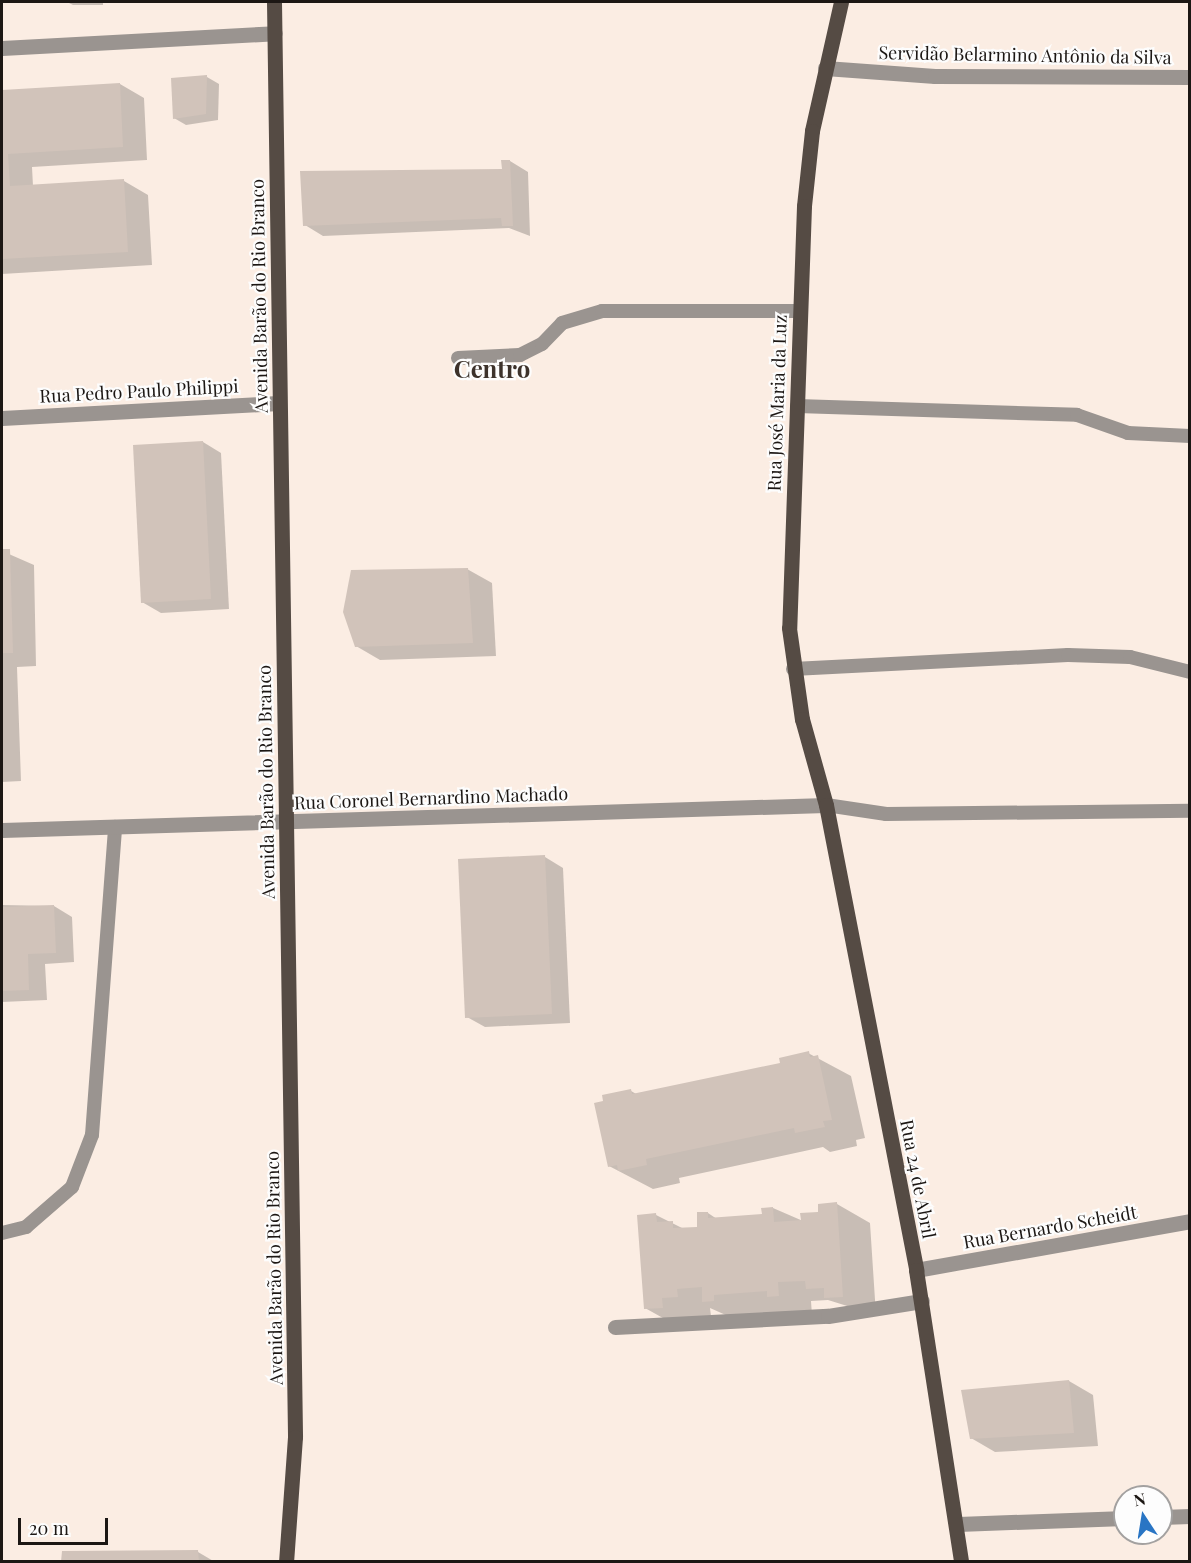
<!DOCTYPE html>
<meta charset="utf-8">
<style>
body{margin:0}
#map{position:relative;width:1191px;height:1563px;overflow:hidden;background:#fbede3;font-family:"Playfair Display",serif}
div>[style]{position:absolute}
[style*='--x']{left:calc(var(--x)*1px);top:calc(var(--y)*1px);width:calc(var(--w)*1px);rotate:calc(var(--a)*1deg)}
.shadow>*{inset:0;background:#0003}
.building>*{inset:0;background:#d1c3ba}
.service>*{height:14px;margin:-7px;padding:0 7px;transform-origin:7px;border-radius:7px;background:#9a9490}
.minor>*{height:15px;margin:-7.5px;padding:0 7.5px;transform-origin:7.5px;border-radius:7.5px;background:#9a9490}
.tertiary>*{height:15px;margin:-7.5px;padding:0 7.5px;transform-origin:7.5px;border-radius:7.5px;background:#9a9490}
.primary>*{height:15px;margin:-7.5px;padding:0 7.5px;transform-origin:7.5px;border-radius:7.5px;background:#554b44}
span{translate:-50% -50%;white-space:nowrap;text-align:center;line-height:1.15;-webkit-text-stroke:4.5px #fdfdfd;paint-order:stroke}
.street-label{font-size:18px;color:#1c1714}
.district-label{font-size:24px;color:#3d322b;font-weight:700}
.frame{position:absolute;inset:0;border:3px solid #1c1714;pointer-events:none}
.north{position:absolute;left:1113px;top:1485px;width:60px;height:60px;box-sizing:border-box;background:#fdfdfd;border:2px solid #a3a1a0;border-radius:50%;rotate:348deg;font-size:16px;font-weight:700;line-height:24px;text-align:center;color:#1c1714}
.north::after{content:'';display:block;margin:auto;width:21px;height:27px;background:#2975c4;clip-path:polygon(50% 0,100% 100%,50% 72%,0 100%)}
.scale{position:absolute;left:18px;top:1518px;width:90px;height:27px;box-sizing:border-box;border:3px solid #1c1714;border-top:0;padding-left:8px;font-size:18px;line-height:21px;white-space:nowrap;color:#1c1714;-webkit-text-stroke:4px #fdfdfd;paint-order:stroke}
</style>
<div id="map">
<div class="shadow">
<div style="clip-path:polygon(67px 2px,103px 2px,103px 5px,73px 5px)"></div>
<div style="clip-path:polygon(207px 77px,219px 84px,218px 120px,186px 125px,174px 118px)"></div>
<div style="clip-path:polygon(120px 84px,144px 98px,147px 160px,32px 167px,33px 186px,124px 181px,148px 195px,152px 265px,2px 274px,2px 91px)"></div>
<div style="clip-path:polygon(510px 161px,528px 172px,530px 236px,509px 228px,323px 236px,305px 225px,504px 170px)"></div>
<div style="clip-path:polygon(203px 442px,221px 453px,229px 609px,161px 613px,142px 602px)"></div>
<div style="clip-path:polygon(2px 551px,34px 565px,36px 666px,17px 667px,21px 781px,2px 782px)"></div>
<div style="clip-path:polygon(467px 569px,492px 583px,496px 656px,380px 660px,356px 646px)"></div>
<div style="clip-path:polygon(545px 857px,563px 868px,570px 1023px,485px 1027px,467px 1017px)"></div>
<div style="clip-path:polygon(2px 905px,54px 906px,72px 917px,74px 962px,45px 964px,47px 1000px,2px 1002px)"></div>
<div style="clip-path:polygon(808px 1053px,851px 1076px,865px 1138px,856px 1140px,857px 1146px,830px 1152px,823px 1147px,679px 1178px,680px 1183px,653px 1189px,609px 1166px,605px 1102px,631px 1091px,638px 1095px,782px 1064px)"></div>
<div style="clip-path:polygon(837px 1204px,870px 1223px,876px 1315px,828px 1300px,811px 1301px,812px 1315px,737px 1320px,710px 1308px,711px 1316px,679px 1327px,645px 1308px,656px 1215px,684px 1229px,699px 1228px,708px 1213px,717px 1219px,763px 1215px,773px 1208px,803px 1221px)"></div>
<div style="clip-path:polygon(1069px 1381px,1093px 1395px,1098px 1446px,995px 1452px,971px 1438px)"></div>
<div style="clip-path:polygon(198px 1552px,215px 1562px,63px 1562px)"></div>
</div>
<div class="building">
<div style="clip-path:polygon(207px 75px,206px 114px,173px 119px,171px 78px)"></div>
<div style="clip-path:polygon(120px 83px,123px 147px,8px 154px,10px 186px,124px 179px,128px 252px,2px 259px,2px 90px)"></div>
<div style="clip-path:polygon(501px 160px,510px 160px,513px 226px,502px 226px,501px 218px,303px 226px,300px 171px,502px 169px)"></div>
<div style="clip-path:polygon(203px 441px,211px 599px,141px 603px,133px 445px)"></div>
<div style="clip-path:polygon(2px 549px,10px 549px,13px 653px,2px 653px)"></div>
<div style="clip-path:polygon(468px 568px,473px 643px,355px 647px,343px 612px,351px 570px)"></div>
<div style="clip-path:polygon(545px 855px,552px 1014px,465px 1018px,458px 859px)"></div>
<div style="clip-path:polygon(54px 905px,56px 953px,28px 954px,29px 990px,2px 991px,2px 907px)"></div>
<div style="clip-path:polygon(809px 1051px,810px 1057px,818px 1055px,832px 1120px,823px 1121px,825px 1127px,795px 1133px,794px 1128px,646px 1159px,647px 1165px,618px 1171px,617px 1165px,608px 1167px,594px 1103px,603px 1101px,602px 1095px,631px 1089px,632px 1094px,780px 1063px,779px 1058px)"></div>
<div style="clip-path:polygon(837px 1202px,843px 1297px,824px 1298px,824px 1288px,806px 1289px,805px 1281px,778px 1282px,779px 1296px,767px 1297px,767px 1291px,714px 1295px,714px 1301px,702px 1302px,702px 1287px,677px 1289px,678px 1297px,662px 1298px,663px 1308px,644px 1309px,637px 1215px,656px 1213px,657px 1222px,673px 1221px,673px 1228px,697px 1227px,697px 1212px,708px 1212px,708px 1218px,762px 1214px,761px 1208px,773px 1207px,774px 1222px,801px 1220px,800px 1213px,818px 1212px,818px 1204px)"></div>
<div style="clip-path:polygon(1069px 1380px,1074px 1433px,970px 1439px,961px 1390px)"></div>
<div style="clip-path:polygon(198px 1550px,199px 1562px,61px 1562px,62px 1551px)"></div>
</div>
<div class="service">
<div style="--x:458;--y:358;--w:62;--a:-2.8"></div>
<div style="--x:520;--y:355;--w:25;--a:-27"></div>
<div style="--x:542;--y:344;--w:29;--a:-46"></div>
<div style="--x:562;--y:323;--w:42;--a:-16.7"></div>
<div style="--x:602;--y:311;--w:198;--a:0"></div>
<div style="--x:797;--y:406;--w:280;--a:1.8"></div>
<div style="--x:1077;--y:415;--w:54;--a:19.4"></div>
<div style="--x:1128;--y:433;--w:62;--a:2.8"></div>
<div style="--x:793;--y:669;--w:275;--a:-2.9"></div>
<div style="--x:1068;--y:655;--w:62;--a:1.8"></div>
<div style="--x:1130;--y:657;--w:62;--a:14"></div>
<div style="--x:826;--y:805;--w:61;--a:8.5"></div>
<div style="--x:886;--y:814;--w:304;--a:-0.6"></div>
<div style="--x:2;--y:1233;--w:25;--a:-14"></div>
<div style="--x:26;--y:1227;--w:61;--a:-41"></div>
<div style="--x:72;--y:1187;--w:56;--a:-69"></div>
<div style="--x:92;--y:1135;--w:309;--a:-85.7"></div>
</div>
<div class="minor">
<div style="--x:2;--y:48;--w:273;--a:-3.1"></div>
<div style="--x:825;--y:68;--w:110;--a:4.2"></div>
<div style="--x:935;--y:76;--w:255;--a:0.2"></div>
<div style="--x:2;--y:418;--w:277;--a:-3.1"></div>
<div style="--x:916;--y:1270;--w:278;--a:-10.1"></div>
<div style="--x:615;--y:1327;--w:213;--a:-3"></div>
<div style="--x:828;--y:1316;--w:95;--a:-9.1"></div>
<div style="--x:1161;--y:1517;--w:29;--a:-2"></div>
<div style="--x:958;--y:1524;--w:167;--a:-2.1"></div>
</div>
<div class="tertiary">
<div style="--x:2;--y:830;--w:824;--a:-1.74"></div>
</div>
<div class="primary">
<div style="--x:274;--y:2;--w:1435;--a:89.16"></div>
<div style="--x:295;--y:1437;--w:125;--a:94.1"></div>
<div style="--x:841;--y:2;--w:132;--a:102.7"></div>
<div style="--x:812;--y:131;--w:75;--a:96.1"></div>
<div style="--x:804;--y:206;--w:422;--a:92"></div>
<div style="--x:789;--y:628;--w:92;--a:81.9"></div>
<div style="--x:802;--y:719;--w:89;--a:74.4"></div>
<div style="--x:826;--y:805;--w:474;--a:79"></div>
<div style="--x:916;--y:1270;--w:295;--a:81.2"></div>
</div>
<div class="street-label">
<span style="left:1025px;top:55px;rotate:1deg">Servidão Belarmino Antônio da Silva</span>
<span style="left:259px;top:296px;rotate:-91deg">Avenida Barão do Rio Branco</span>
<span style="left:139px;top:391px;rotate:-3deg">Rua Pedro Paulo Philippi</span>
<span style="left:777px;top:403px;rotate:-88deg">Rua José Maria da Luz</span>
<span style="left:266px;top:782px;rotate:-91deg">Avenida Barão do Rio Branco</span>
<span style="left:431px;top:798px;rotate:-2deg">Rua Coronel Bernardino Machado</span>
<span style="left:918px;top:1179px;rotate:79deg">Rua 24 de Abril</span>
<span style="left:1050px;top:1227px;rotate:-10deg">Rua Bernardo Scheidt</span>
<span style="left:274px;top:1268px;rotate:-91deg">Avenida Barão do Rio Branco</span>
</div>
<div class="district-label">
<span style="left:492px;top:369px">Centro</span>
</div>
<div class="frame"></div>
<div class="north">N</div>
<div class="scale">20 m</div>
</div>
